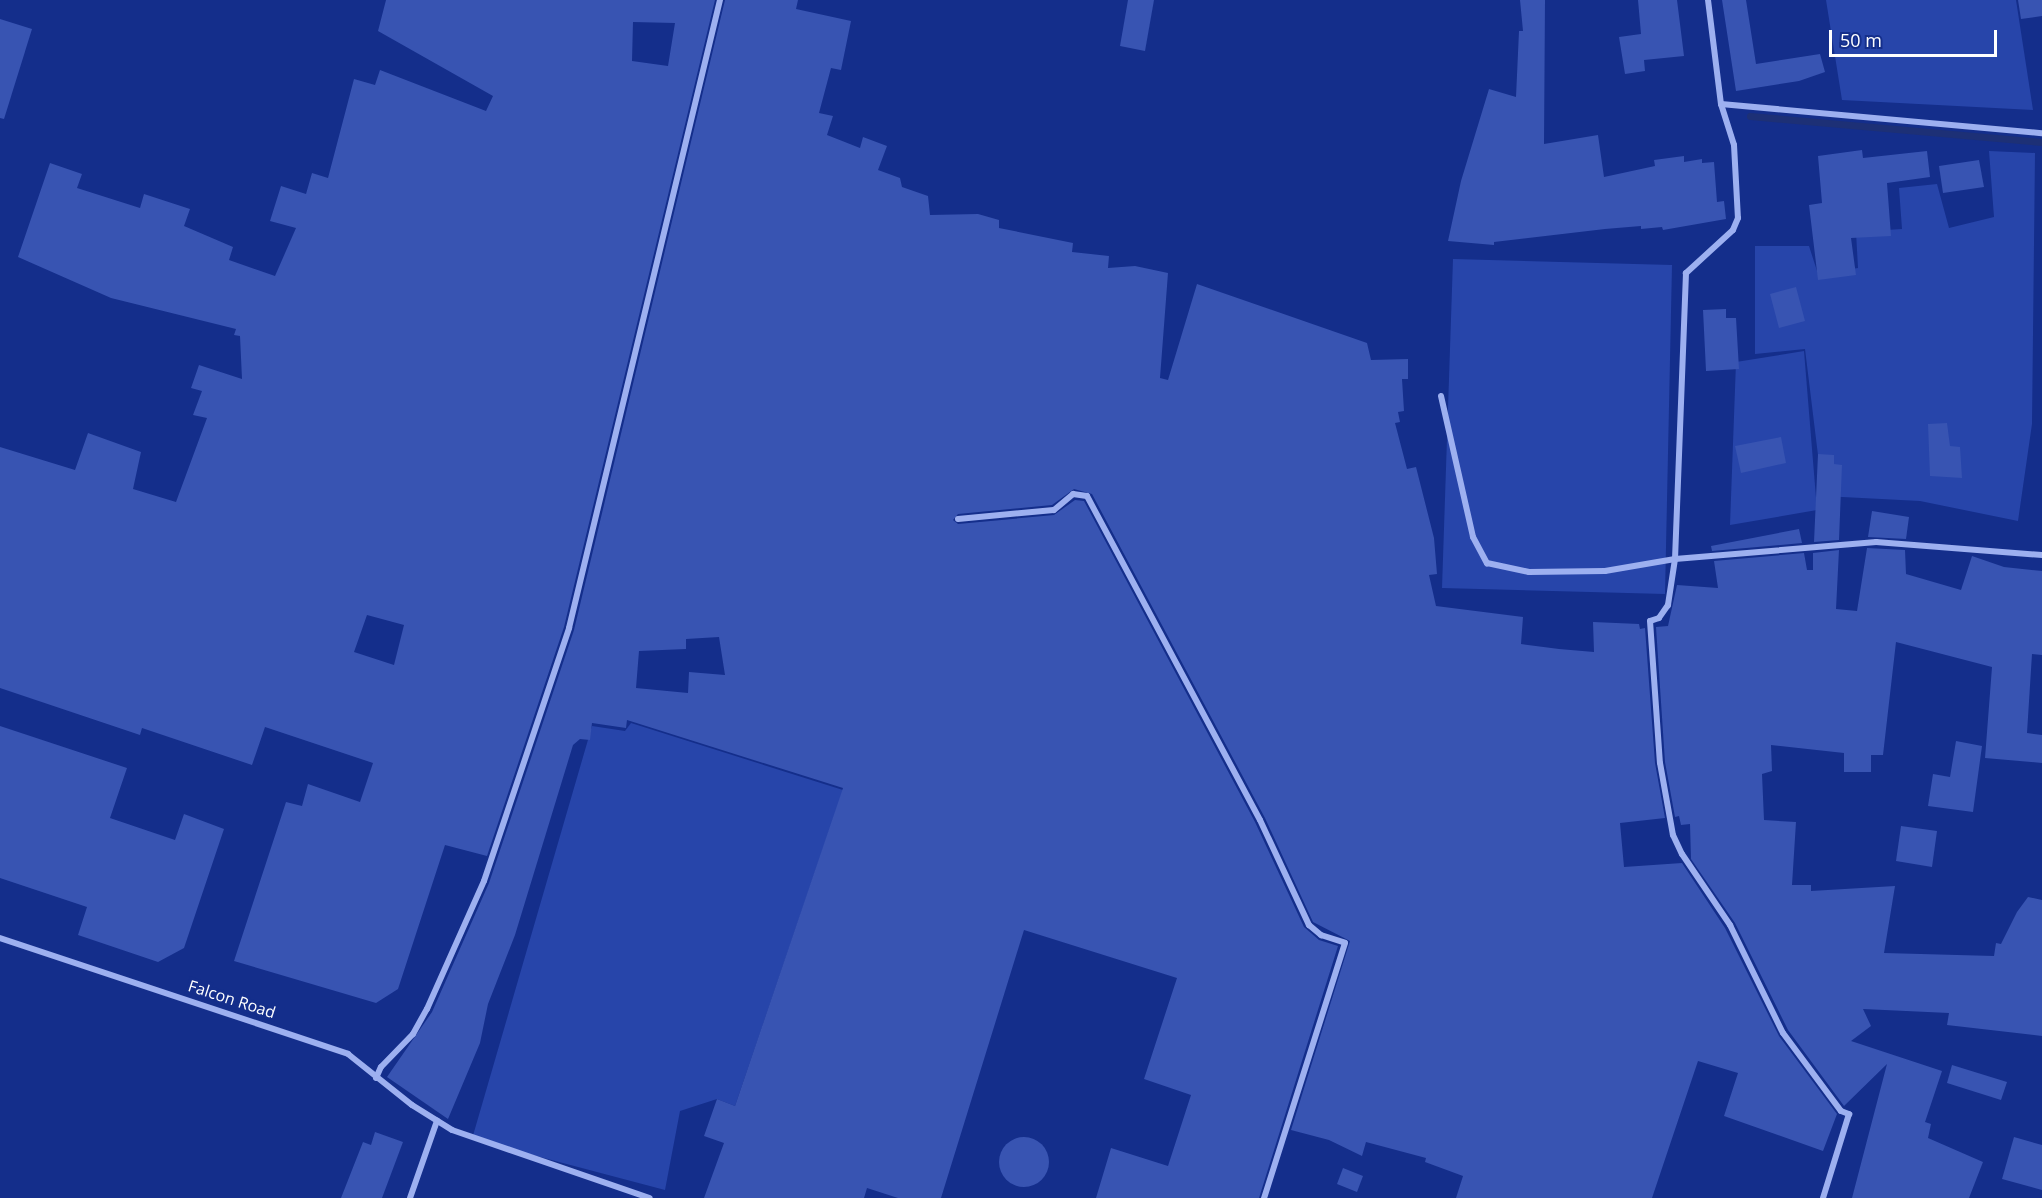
<!DOCTYPE html>
<style>
body{margin:0}
#map{position:relative;width:2042px;height:1198px;overflow:hidden;background:#142e8b;font-family:"Open Sans",sans-serif}
div>[style]{position:absolute}
[style*='--x']{left:calc(var(--x)*1px);top:calc(var(--y)*1px);width:calc(var(--w)*1px);rotate:calc(var(--a)*1deg)}
.green>*{inset:0;background:#2745aa}
.stream>*{height:7px;margin:-3.5px;padding:0 3.5px;transform-origin:3.5px;border-radius:3.5px;background:#1d3076}
.building>*{inset:0;background:#3854b2}
.round{border-radius:50%}
.minor>*{height:6px;margin:-3px;padding:0 3px;transform-origin:3px;border-radius:3px;background:#9db0f0}
span{translate:-50% -50%;white-space:nowrap;text-align:center;line-height:1.15;-webkit-text-stroke:6px #142e8b;paint-order:stroke}
.street-label{font-size:16px;color:#fff}
.scale{position:absolute;left:1829px;top:30px;width:168px;height:27px;box-sizing:border-box;border:3px solid #fff;border-top:0;padding-left:8px;font-size:18px;line-height:21px;white-space:nowrap;color:#fff;-webkit-text-stroke:4px #142e8b;paint-order:stroke}
</style>
<div id="map">
<div class="green">
<div style="clip-path:polygon(1826px 0,2016px 0,2033px 110px,1842px 100px)"></div>
<div style="clip-path:polygon(1989px 151px,2035px 153px,2032px 424px,2018px 521px,1920px 501px,1823px 496px,1805px 349px,1755px 354px,1755px 246px,1809px 246px,1818px 274px,1858px 268px,1856px 232px,1902px 229px,1899px 188px,1937px 184px,1949px 228px,1994px 217px)"></div>
<div style="clip-path:polygon(1453px 259px,1672px 265px,1665px 594px,1442px 588px)"></div>
<div style="clip-path:polygon(1804px 351px,1817px 510px,1730px 525px,1736px 362px)"></div>
<div style="clip-path:polygon(631px 723px,843px 790px,735px 1106px,717px 1099px,680px 1111px,665px 1190px,472px 1139px,592px 726px,625px 731px)"></div>
</div>
<div class="stream">
<div style="--x:1750;--y:116;--w:293;--a:5.1"></div>
</div>
<div class="building">
<div style="clip-path:polygon(evenodd,386px 0,715px 0,564px 627px,487px 856px,445px 845px,398px 989px,376px 1003px,234px 961px,286px 802px,302px 806px,308px 784px,360px 802px,373px 763px,265px 727px,252px 765px,142px 728px,140px 735px,0 688px,0 447px,75px 470px,88px 433px,141px 452px,133px 489px,176px 502px,207px 418px,193px 415px,202px 391px,191px 388px,199px 365px,242px 379px,240px 336px,234px 335px,236px 329px,111px 298px,18px 257px,50px 163px,82px 174px,77px 188px,140px 208px,144px 194px,190px 209px,184px 226px,233px 247px,229px 260px,275px 276px,296px 228px,270px 221px,281px 186px,306px 194px,312px 173px,328px 178px,354px 79px,375px 85px,380px 70px,486px 111px,493px 96px,378px 31px,386px 0,633px 22px,675px 23px,668px 66px,632px 61px,633px 22px,386px 0,367px 615px,404px 625px,394px 665px,354px 652px,367px 615px)"></div>
<div style="clip-path:polygon(evenodd,725px 0,798px 0,796px 9px,851px 21px,841px 70px,831px 68px,819px 113px,833px 116px,827px 135px,860px 148px,863px 137px,887px 146px,878px 170px,900px 178px,902px 187px,928px 196px,930px 215px,978px 214px,999px 220px,999px 228px,1073px 243px,1072px 252px,1109px 256px,1108px 268px,1135px 266px,1168px 273px,1160px 378px,1168px 380px,1197px 284px,1367px 343px,1371px 360px,1408px 359px,1408px 379px,1402px 379px,1404px 411px,1398px 412px,1400px 422px,1395px 423px,1407px 469px,1416px 467px,1434px 538px,1437px 574px,1429px 575px,1436px 606px,1523px 617px,1521px 644px,1559px 649px,1594px 652px,1593px 622px,1639px 624px,1640px 629px,1645px 628px,1655px 763px,1665px 818px,1620px 823px,1624px 867px,1682px 863px,1725px 928px,1779px 1036px,1837px 1114px,1823px 1151px,1724px 1116px,1738px 1073px,1698px 1061px,1652px 1198px,1456px 1198px,1463px 1176px,1425px 1162px,1426px 1158px,1366px 1142px,1362px 1156px,1329px 1140px,1291px 1130px,1350px 941px,1313px 922px,1265px 818px,1092px 494px,1074px 489px,1052px 505px,958px 514px,953px 520px,958px 524px,1054px 515px,1075px 500px,1084px 501px,1255px 822px,1304px 927px,1319px 940px,1338px 946px,1259px 1198px,1096px 1198px,1111px 1148px,1168px 1166px,1191px 1095px,1144px 1079px,1177px 978px,1024px 930px,941px 1198px,898px 1198px,867px 1188px,864px 1198px,704px 1198px,724px 1143px,704px 1136px,717px 1099px,735px 1106px,843px 788px,627px 720px,626px 728px,592px 723px,590px 740px,580px 739px,573px 745px,515px 935px,488px 1004px,480px 1043px,448px 1119px,387px 1077px,432px 1012px,489px 883px,574px 630px,725px 0,719px 637px,725px 675px,689px 672px,688px 693px,636px 688px,639px 651px,686px 649px,686px 639px,719px 637px)"></div>
<div style="clip-path:polygon(1128px 0,1154px 0,1145px 51px,1120px 46px)"></div>
<div style="clip-path:polygon(1520px 0,1545px 0,1544px 144px,1598px 135px,1604px 177px,1655px 166px,1654px 160px,1684px 156px,1684px 162px,1702px 159px,1702px 163px,1714px 162px,1717px 202px,1724px 201px,1726px 219px,1663px 230px,1662px 227px,1641px 229px,1641px 226px,1605px 229px,1494px 242px,1494px 245px,1448px 241px,1461px 181px,1489px 89px,1516px 97px,1519px 31px,1523px 31px)"></div>
<div style="clip-path:polygon(1638px 0,1677px 0,1684px 56px,1644px 60px,1645px 71px,1625px 74px,1619px 37px,1641px 34px)"></div>
<div style="clip-path:polygon(1722px 0,1746px 0,1756px 64px,1820px 54px,1825px 72px,1799px 81px,1736px 91px)"></div>
<div style="clip-path:polygon(2018px 0,2042px 0,2042px 16px,2021px 19px)"></div>
<div style="clip-path:polygon(0 19px,32px 29px,4px 119px,0 118px)"></div>
<div style="clip-path:polygon(1862px 150px,1863px 158px,1927px 151px,1930px 177px,1887px 183px,1891px 236px,1851px 238px,1856px 275px,1818px 280px,1809px 205px,1822px 203px,1818px 156px)"></div>
<div style="clip-path:polygon(1979px 160px,1984px 187px,1943px 193px,1939px 166px)"></div>
<div style="clip-path:polygon(1796px 287px,1805px 321px,1779px 328px,1770px 294px)"></div>
<div style="clip-path:polygon(1726px 309px,1726px 318px,1736px 318px,1739px 369px,1706px 371px,1703px 310px)"></div>
<div style="clip-path:polygon(1947px 423px,1950px 446px,1960px 447px,1962px 478px,1930px 476px,1928px 424px)"></div>
<div style="clip-path:polygon(1781px 437px,1786px 463px,1741px 473px,1735px 446px)"></div>
<div style="clip-path:polygon(1818px 454px,1834px 455px,1834px 464px,1842px 465px,1839px 540px,1814px 542px)"></div>
<div style="clip-path:polygon(1872px 511px,1909px 517px,1906px 539px,1868px 537px)"></div>
<div style="clip-path:polygon(1799px 529px,1802px 543px,1712px 551px,1711px 546px)"></div>
<div style="clip-path:polygon(1867px 548px,1905px 550px,1906px 574px,1961px 590px,1972px 556px,2004px 567px,2042px 571px,2042px 655px,2032px 654px,2027px 733px,2042px 735px,2042px 763px,1985px 758px,1992px 667px,1896px 642px,1883px 755px,1871px 755px,1871px 772px,1844px 772px,1844px 753px,1771px 745px,1772px 771px,1762px 774px,1764px 820px,1796px 822px,1792px 885px,1811px 885px,1811px 891px,1895px 886px,1884px 953px,1994px 956px,1996px 943px,2001px 944px,2017px 912px,2028px 897px,2042px 900px,2042px 1036px,1947px 1025px,1949px 1013px,1863px 1009px,1871px 1026px,1851px 1041px,1942px 1071px,1925px 1122px,1931px 1124px,1928px 1138px,1983px 1162px,1969px 1198px,1852px 1198px,1887px 1064px,1844px 1106px,1788px 1030px,1735px 923px,1691px 859px,1690px 824px,1681px 825px,1679px 816px,1675px 817px,1665px 762px,1656px 627px,1668px 626px,1677px 585px,1718px 588px,1714px 561px,1804px 553px,1807px 570px,1813px 570px,1813px 553px,1839px 550px,1836px 609px,1857px 611px)"></div>
<div style="clip-path:polygon(0 726px,127px 768px,110px 818px,175px 840px,184px 814px,224px 829px,184px 948px,158px 962px,78px 935px,87px 907px,0 878px)"></div>
<div style="clip-path:polygon(1956px 741px,1982px 746px,1973px 812px,1928px 806px,1933px 774px,1950px 777px)"></div>
<div style="clip-path:polygon(1901px 826px,1937px 831px,1932px 867px,1896px 861px)"></div>
<div style="clip-path:polygon(1952px 1065px,2007px 1082px,2001px 1100px,1947px 1083px)"></div>
<div style="clip-path:polygon(375px 1132px,403px 1142px,382px 1198px,341px 1198px,363px 1142px,371px 1145px)"></div>
<div style="clip-path:polygon(2014px 1137px,2042px 1145px,2042px 1190px,2002px 1179px)"></div>
<div class="round" style="left:999px;top:1137px;width:50px;height:50px"></div>
<div style="clip-path:polygon(1343px 1168px,1363px 1176px,1357px 1192px,1337px 1184px)"></div>
</div>
<div class="minor">
<div style="--x:1708;--y:0;--w:105;--a:82.9"></div>
<div style="--x:1721;--y:104;--w:43;--a:72.4"></div>
<div style="--x:1734;--y:145;--w:73;--a:86.9"></div>
<div style="--x:1738;--y:218;--w:13;--a:113"></div>
<div style="--x:1733;--y:230;--w:64;--a:137.5"></div>
<div style="--x:1686;--y:273;--w:286;--a:92.2"></div>
<div style="--x:1675;--y:559;--w:47;--a:98.7"></div>
<div style="--x:1668;--y:605;--w:16;--a:125"></div>
<div style="--x:1659;--y:618;--w:9;--a:162"></div>
<div style="--x:1650;--y:621;--w:142;--a:86"></div>
<div style="--x:1660;--y:763;--w:73;--a:79.8"></div>
<div style="--x:1673;--y:835;--w:21;--a:65"></div>
<div style="--x:1682;--y:854;--w:86;--a:55.9"></div>
<div style="--x:1730;--y:925;--w:120;--a:63.9"></div>
<div style="--x:1783;--y:1033;--w:97;--a:53.4"></div>
<div style="--x:1841;--y:1111;--w:9;--a:21"></div>
<div style="--x:1849;--y:1114;--w:88;--a:107.2"></div>
<div style="--x:1721;--y:104;--w:322;--a:5.2"></div>
<div style="--x:1441;--y:396;--w:145;--a:77.2"></div>
<div style="--x:1473;--y:537;--w:30;--a:62"></div>
<div style="--x:1487;--y:563;--w:43;--a:12.1"></div>
<div style="--x:1529;--y:572;--w:76;--a:-0.8"></div>
<div style="--x:1605;--y:571;--w:71;--a:-9.7"></div>
<div style="--x:1675;--y:559;--w:202;--a:-4.8"></div>
<div style="--x:1876;--y:542;--w:167;--a:4.5"></div>
<div style="--x:958;--y:519;--w:96;--a:-5.4"></div>
<div style="--x:1054;--y:510;--w:25;--a:-40"></div>
<div style="--x:1073;--y:494;--w:14;--a:8"></div>
<div style="--x:1087;--y:496;--w:367;--a:61.9"></div>
<div style="--x:1260;--y:820;--w:116;--a:65"></div>
<div style="--x:1309;--y:925;--w:16;--a:40"></div>
<div style="--x:1321;--y:935;--w:25;--a:18"></div>
<div style="--x:1345;--y:943;--w:268;--a:107.6"></div>
<div style="--x:0;--y:938;--w:367;--a:18.4"></div>
<div style="--x:348;--y:1054;--w:82;--a:38.6"></div>
<div style="--x:412;--y:1105;--w:47;--a:32"></div>
<div style="--x:452;--y:1130;--w:209;--a:19"></div>
<div style="--x:376;--y:1078;--w:12;--a:-66"></div>
<div style="--x:381;--y:1067;--w:46;--a:-45.9"></div>
<div style="--x:413;--y:1034;--w:29;--a:-61"></div>
<div style="--x:427;--y:1009;--w:140;--a:-66"></div>
<div style="--x:484;--y:881;--w:267;--a:-71.4"></div>
<div style="--x:569;--y:628;--w:646;--a:-76.48"></div>
<div style="--x:410;--y:1198;--w:82;--a:-70.7"></div>
</div>
<div class="street-label">
<span style="left:232px;top:999px;rotate:18deg">Falcon Road</span>
</div>
<div class="scale">50 m</div>
</div>
